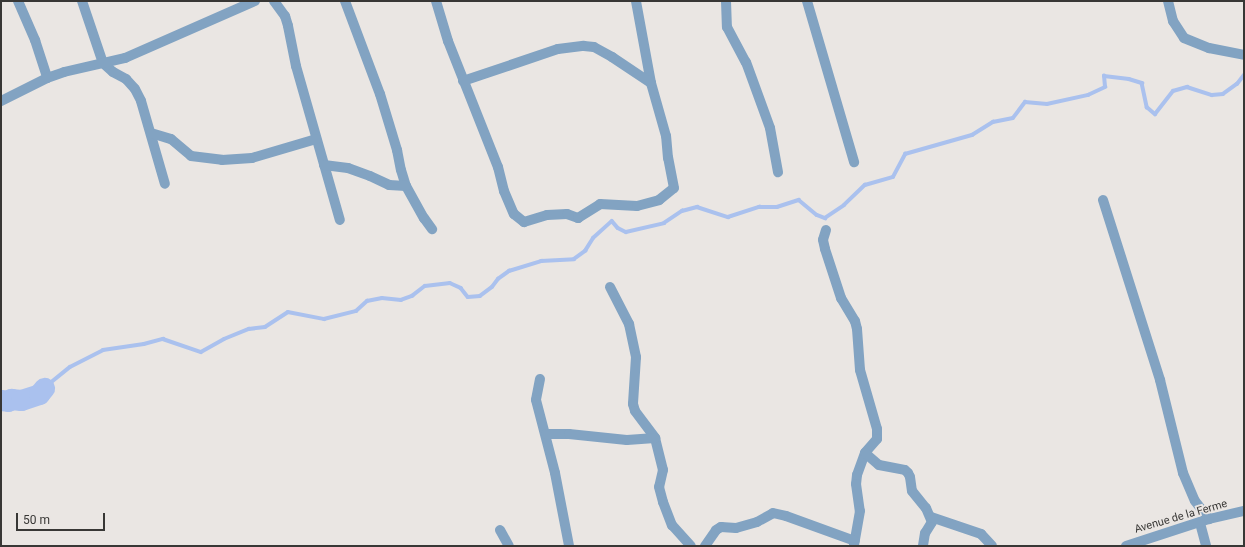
<!DOCTYPE html>
<style>
body{margin:0}
#map{position:relative;width:1245px;height:547px;overflow:hidden;background:#eae6e3;font-family:Roboto,sans-serif}
div>[style]{position:absolute}
[style*='--x']{left:calc(var(--x)*1px);top:calc(var(--y)*1px);width:calc(var(--w)*1px);rotate:calc(var(--a)*1deg)}
.stream>*{height:3.5px;margin:-1.75px;padding:0 1.75px;transform-origin:1.75px;border-radius:1.75px;background:#aac1ee}
.river>*{height:21px;margin:-10.5px;padding:0 10.5px;transform-origin:10.5px;border-radius:10.5px;background:#aac1ee}
.minor>*{height:10px;margin:-5px;padding:0 5px;transform-origin:5px;border-radius:5px;background:#82a3c2}
span{translate:-50% -50%;white-space:nowrap;text-align:center;line-height:1.15;-webkit-text-stroke:3.5px #eae6e3;paint-order:stroke}
.street-label{font-size:11px;color:#383735}
.frame{position:absolute;inset:0;border:2px solid #383735;pointer-events:none}
.scale{position:absolute;left:16px;top:513px;width:89px;height:18px;box-sizing:border-box;border:2px solid #383735;border-top:0;padding-left:5px;font-size:12px;line-height:14px;white-space:nowrap;color:#383735;-webkit-text-stroke:3px #eae6e3;paint-order:stroke}
</style>
<div id="map">
<div class="stream">
<div style="--x:44;--y:388;--w:33;--a:-39"></div>
<div style="--x:70;--y:367;--w:37;--a:-27"></div>
<div style="--x:103;--y:350;--w:41;--a:-8.3"></div>
<div style="--x:144;--y:344;--w:20;--a:-15"></div>
<div style="--x:163;--y:339;--w:40;--a:18.9"></div>
<div style="--x:201;--y:352;--w:26;--a:-29"></div>
<div style="--x:224;--y:339;--w:27;--a:-22"></div>
<div style="--x:249;--y:329;--w:16;--a:-7"></div>
<div style="--x:265;--y:327;--w:27;--a:-33"></div>
<div style="--x:288;--y:312;--w:37;--a:11"></div>
<div style="--x:324;--y:319;--w:33;--a:-14"></div>
<div style="--x:356;--y:311;--w:15;--a:-42"></div>
<div style="--x:367;--y:301;--w:15;--a:-11"></div>
<div style="--x:382;--y:298;--w:19;--a:6"></div>
<div style="--x:401;--y:300;--w:12;--a:-20"></div>
<div style="--x:412;--y:296;--w:16;--a:-38"></div>
<div style="--x:425;--y:286;--w:25;--a:-7"></div>
<div style="--x:450;--y:283;--w:12;--a:24"></div>
<div style="--x:461;--y:288;--w:11;--a:52"></div>
<div style="--x:468;--y:297;--w:12;--a:-5"></div>
<div style="--x:480;--y:296;--w:15;--a:-37"></div>
<div style="--x:492;--y:287;--w:10;--a:-53"></div>
<div style="--x:498;--y:279;--w:14;--a:-36"></div>
<div style="--x:509;--y:271;--w:34;--a:-17"></div>
<div style="--x:541;--y:261;--w:33;--a:-3"></div>
<div style="--x:574;--y:259;--w:14;--a:-36"></div>
<div style="--x:585;--y:251;--w:15;--a:-58"></div>
<div style="--x:593;--y:238;--w:25;--a:-42"></div>
<div style="--x:612;--y:221;--w:9;--a:49"></div>
<div style="--x:618;--y:228;--w:9;--a:27"></div>
<div style="--x:626;--y:232;--w:39;--a:-13"></div>
<div style="--x:664;--y:223;--w:22;--a:-34"></div>
<div style="--x:682;--y:211;--w:16;--a:-15"></div>
<div style="--x:697;--y:207;--w:33;--a:18"></div>
<div style="--x:728;--y:217;--w:33;--a:-18"></div>
<div style="--x:759;--y:207;--w:18;--a:0"></div>
<div style="--x:777;--y:207;--w:23;--a:-18"></div>
<div style="--x:799;--y:200;--w:23;--a:40"></div>
<div style="--x:817;--y:215;--w:9;--a:21"></div>
<div style="--x:825;--y:218;--w:23;--a:-34"></div>
<div style="--x:844;--y:205;--w:29;--a:-44"></div>
<div style="--x:865;--y:185;--w:29;--a:-16"></div>
<div style="--x:893;--y:177;--w:26;--a:-62"></div>
<div style="--x:905;--y:154;--w:70;--a:-15.8"></div>
<div style="--x:972;--y:135;--w:25;--a:-32"></div>
<div style="--x:993;--y:122;--w:20;--a:-11"></div>
<div style="--x:1013;--y:118;--w:20;--a:-53"></div>
<div style="--x:1025;--y:102;--w:22;--a:5"></div>
<div style="--x:1047;--y:104;--w:42;--a:-12.4"></div>
<div style="--x:1088;--y:95;--w:19;--a:-25"></div>
<div style="--x:1105;--y:87;--w:11;--a:-95"></div>
<div style="--x:1104;--y:76;--w:25;--a:7"></div>
<div style="--x:1129;--y:79;--w:14;--a:17"></div>
<div style="--x:1142;--y:83;--w:25;--a:78"></div>
<div style="--x:1147;--y:107;--w:11;--a:41"></div>
<div style="--x:1155;--y:114;--w:29;--a:-52"></div>
<div style="--x:1173;--y:91;--w:15;--a:-16"></div>
<div style="--x:1187;--y:87;--w:26;--a:18"></div>
<div style="--x:1212;--y:95;--w:11;--a:-5"></div>
<div style="--x:1223;--y:94;--w:17;--a:-36"></div>
<div style="--x:1237;--y:84;--w:11;--a:-52"></div>
</div>
<div class="river">
<div style="--x:1;--y:400;--w:7;--a:8"></div>
<div style="--x:8;--y:401;--w:4;--a:-34"></div>
<div style="--x:11;--y:399;--w:10;--a:6"></div>
<div style="--x:21;--y:400;--w:19;--a:-18"></div>
<div style="--x:39;--y:394;--w:8;--a:-50"></div>
</div>
<div class="minor">
<div style="--x:18;--y:1;--w:43;--a:66.4"></div>
<div style="--x:35;--y:40;--w:40;--a:72"></div>
<div style="--x:82;--y:1;--w:65;--a:71.3"></div>
<div style="--x:103;--y:63;--w:13;--a:42"></div>
<div style="--x:113;--y:72;--w:15;--a:28"></div>
<div style="--x:126;--y:79;--w:13;--a:48"></div>
<div style="--x:135;--y:89;--w:13;--a:63"></div>
<div style="--x:141;--y:101;--w:86;--a:73.9"></div>
<div style="--x:274;--y:1;--w:19;--a:54"></div>
<div style="--x:285;--y:16;--w:10;--a:73"></div>
<div style="--x:288;--y:26;--w:41;--a:78.7"></div>
<div style="--x:296;--y:66;--w:160;--a:74.1"></div>
<div style="--x:345;--y:1;--w:99;--a:69.4"></div>
<div style="--x:380;--y:94;--w:59;--a:73.1"></div>
<div style="--x:397;--y:150;--w:20;--a:79"></div>
<div style="--x:401;--y:170;--w:17;--a:73"></div>
<div style="--x:406;--y:186;--w:37;--a:61"></div>
<div style="--x:424;--y:218;--w:14;--a:54"></div>
<div style="--x:436;--y:1;--w:42;--a:73.3"></div>
<div style="--x:448;--y:41;--w:136;--a:68.4"></div>
<div style="--x:498;--y:167;--w:25;--a:76"></div>
<div style="--x:504;--y:191;--w:25;--a:67"></div>
<div style="--x:514;--y:214;--w:13;--a:39"></div>
<div style="--x:524;--y:222;--w:24;--a:-17"></div>
<div style="--x:547;--y:215;--w:20;--a:-3"></div>
<div style="--x:567;--y:214;--w:12;--a:20"></div>
<div style="--x:578;--y:218;--w:26;--a:-32"></div>
<div style="--x:600;--y:204;--w:37;--a:3"></div>
<div style="--x:637;--y:206;--w:23;--a:-15"></div>
<div style="--x:659;--y:200;--w:19;--a:-39"></div>
<div style="--x:674;--y:188;--w:31;--a:-101"></div>
<div style="--x:668;--y:158;--w:22;--a:-95"></div>
<div style="--x:666;--y:136;--w:55;--a:-105.8"></div>
<div style="--x:651;--y:83;--w:83;--a:-100.4"></div>
<div style="--x:726;--y:1;--w:26;--a:88"></div>
<div style="--x:727;--y:27;--w:40;--a:62"></div>
<div style="--x:746;--y:62;--w:70;--a:70"></div>
<div style="--x:770;--y:128;--w:45;--a:79.7"></div>
<div style="--x:807;--y:1;--w:168;--a:73.7"></div>
<div style="--x:1168;--y:1;--w:21;--a:76"></div>
<div style="--x:1173;--y:21;--w:20;--a:57"></div>
<div style="--x:1184;--y:38;--w:27;--a:22"></div>
<div style="--x:1209;--y:48;--w:36;--a:11"></div>
<div style="--x:463;--y:81;--w:100;--a:-18.6"></div>
<div style="--x:558;--y:49;--w:26;--a:-7"></div>
<div style="--x:584;--y:46;--w:10;--a:6"></div>
<div style="--x:594;--y:47;--w:21;--a:29"></div>
<div style="--x:612;--y:57;--w:47;--a:33.7"></div>
<div style="--x:1;--y:101;--w:51;--a:-26.6"></div>
<div style="--x:47;--y:78;--w:18;--a:-19"></div>
<div style="--x:64;--y:72;--w:63;--a:-12.9"></div>
<div style="--x:125;--y:58;--w:142;--a:-23.7"></div>
<div style="--x:151;--y:133;--w:21;--a:17"></div>
<div style="--x:171;--y:139;--w:26;--a:40"></div>
<div style="--x:191;--y:156;--w:31;--a:7"></div>
<div style="--x:222;--y:160;--w:30;--a:-4"></div>
<div style="--x:252;--y:158;--w:67;--a:-16.5"></div>
<div style="--x:324;--y:165;--w:24;--a:7"></div>
<div style="--x:348;--y:168;--w:23;--a:20"></div>
<div style="--x:370;--y:176;--w:21;--a:25"></div>
<div style="--x:389;--y:185;--w:17;--a:3"></div>
<div style="--x:1103;--y:200;--w:189;--a:72.4"></div>
<div style="--x:1160;--y:380;--w:96;--a:76.1"></div>
<div style="--x:1183;--y:473;--w:30;--a:67"></div>
<div style="--x:1195;--y:501;--w:23;--a:52"></div>
<div style="--x:826;--y:230;--w:10;--a:107"></div>
<div style="--x:823;--y:240;--w:9;--a:77"></div>
<div style="--x:825;--y:249;--w:52;--a:71.9"></div>
<div style="--x:841;--y:298;--w:27;--a:59"></div>
<div style="--x:855;--y:321;--w:8;--a:76"></div>
<div style="--x:857;--y:329;--w:41;--a:85.8"></div>
<div style="--x:860;--y:370;--w:61;--a:73.9"></div>
<div style="--x:877;--y:429;--w:10;--a:90"></div>
<div style="--x:877;--y:439;--w:18;--a:131"></div>
<div style="--x:865;--y:453;--w:23;--a:110"></div>
<div style="--x:857;--y:475;--w:9;--a:96"></div>
<div style="--x:856;--y:484;--w:27;--a:82"></div>
<div style="--x:860;--y:511;--w:36;--a:100"></div>
<div style="--x:610;--y:287;--w:42;--a:62.8"></div>
<div style="--x:629;--y:324;--w:34;--a:78"></div>
<div style="--x:636;--y:357;--w:47;--a:93.7"></div>
<div style="--x:633;--y:404;--w:7;--a:74"></div>
<div style="--x:635;--y:411;--w:34;--a:53"></div>
<div style="--x:655;--y:438;--w:33;--a:76"></div>
<div style="--x:663;--y:470;--w:17;--a:103"></div>
<div style="--x:659;--y:487;--w:16;--a:75"></div>
<div style="--x:663;--y:502;--w:25;--a:69"></div>
<div style="--x:672;--y:525;--w:28;--a:48"></div>
<div style="--x:540;--y:379;--w:21;--a:101"></div>
<div style="--x:536;--y:400;--w:75;--a:75.4"></div>
<div style="--x:555;--y:473;--w:74;--a:79.1"></div>
<div style="--x:546;--y:434;--w:23;--a:0"></div>
<div style="--x:569;--y:434;--w:58;--a:5.9"></div>
<div style="--x:627;--y:440;--w:28;--a:-4"></div>
<div style="--x:865;--y:453;--w:18;--a:41"></div>
<div style="--x:879;--y:465;--w:26;--a:11"></div>
<div style="--x:905;--y:470;--w:4;--a:45"></div>
<div style="--x:908;--y:473;--w:4;--a:63"></div>
<div style="--x:910;--y:477;--w:14;--a:82"></div>
<div style="--x:912;--y:491;--w:22;--a:51"></div>
<div style="--x:926;--y:508;--w:15;--a:67"></div>
<div style="--x:932;--y:522;--w:13;--a:122"></div>
<div style="--x:925;--y:533;--w:13;--a:99"></div>
<div style="--x:931;--y:517;--w:53;--a:18.8"></div>
<div style="--x:981;--y:534;--w:16;--a:47"></div>
<div style="--x:1200;--y:523;--w:24;--a:75"></div>
<div style="--x:500;--y:530;--w:18;--a:61"></div>
<div style="--x:705;--y:546;--w:19;--a:-55"></div>
<div style="--x:716;--y:530;--w:6;--a:-31"></div>
<div style="--x:721;--y:527;--w:15;--a:4"></div>
<div style="--x:736;--y:528;--w:22;--a:-16"></div>
<div style="--x:757;--y:522;--w:18;--a:-29"></div>
<div style="--x:773;--y:513;--w:13;--a:13"></div>
<div style="--x:786;--y:516;--w:73;--a:19.9"></div>
<div style="--x:1126;--y:546;--w:87;--a:-18"></div>
<div style="--x:1209;--y:519;--w:36;--a:-13"></div>
</div>
<div class="street-label">
<span style="left:1181px;top:517px;rotate:-16deg">Avenue de la Ferme</span>
</div>
<div class="frame"></div>
<div class="scale">50 m</div>
</div>
